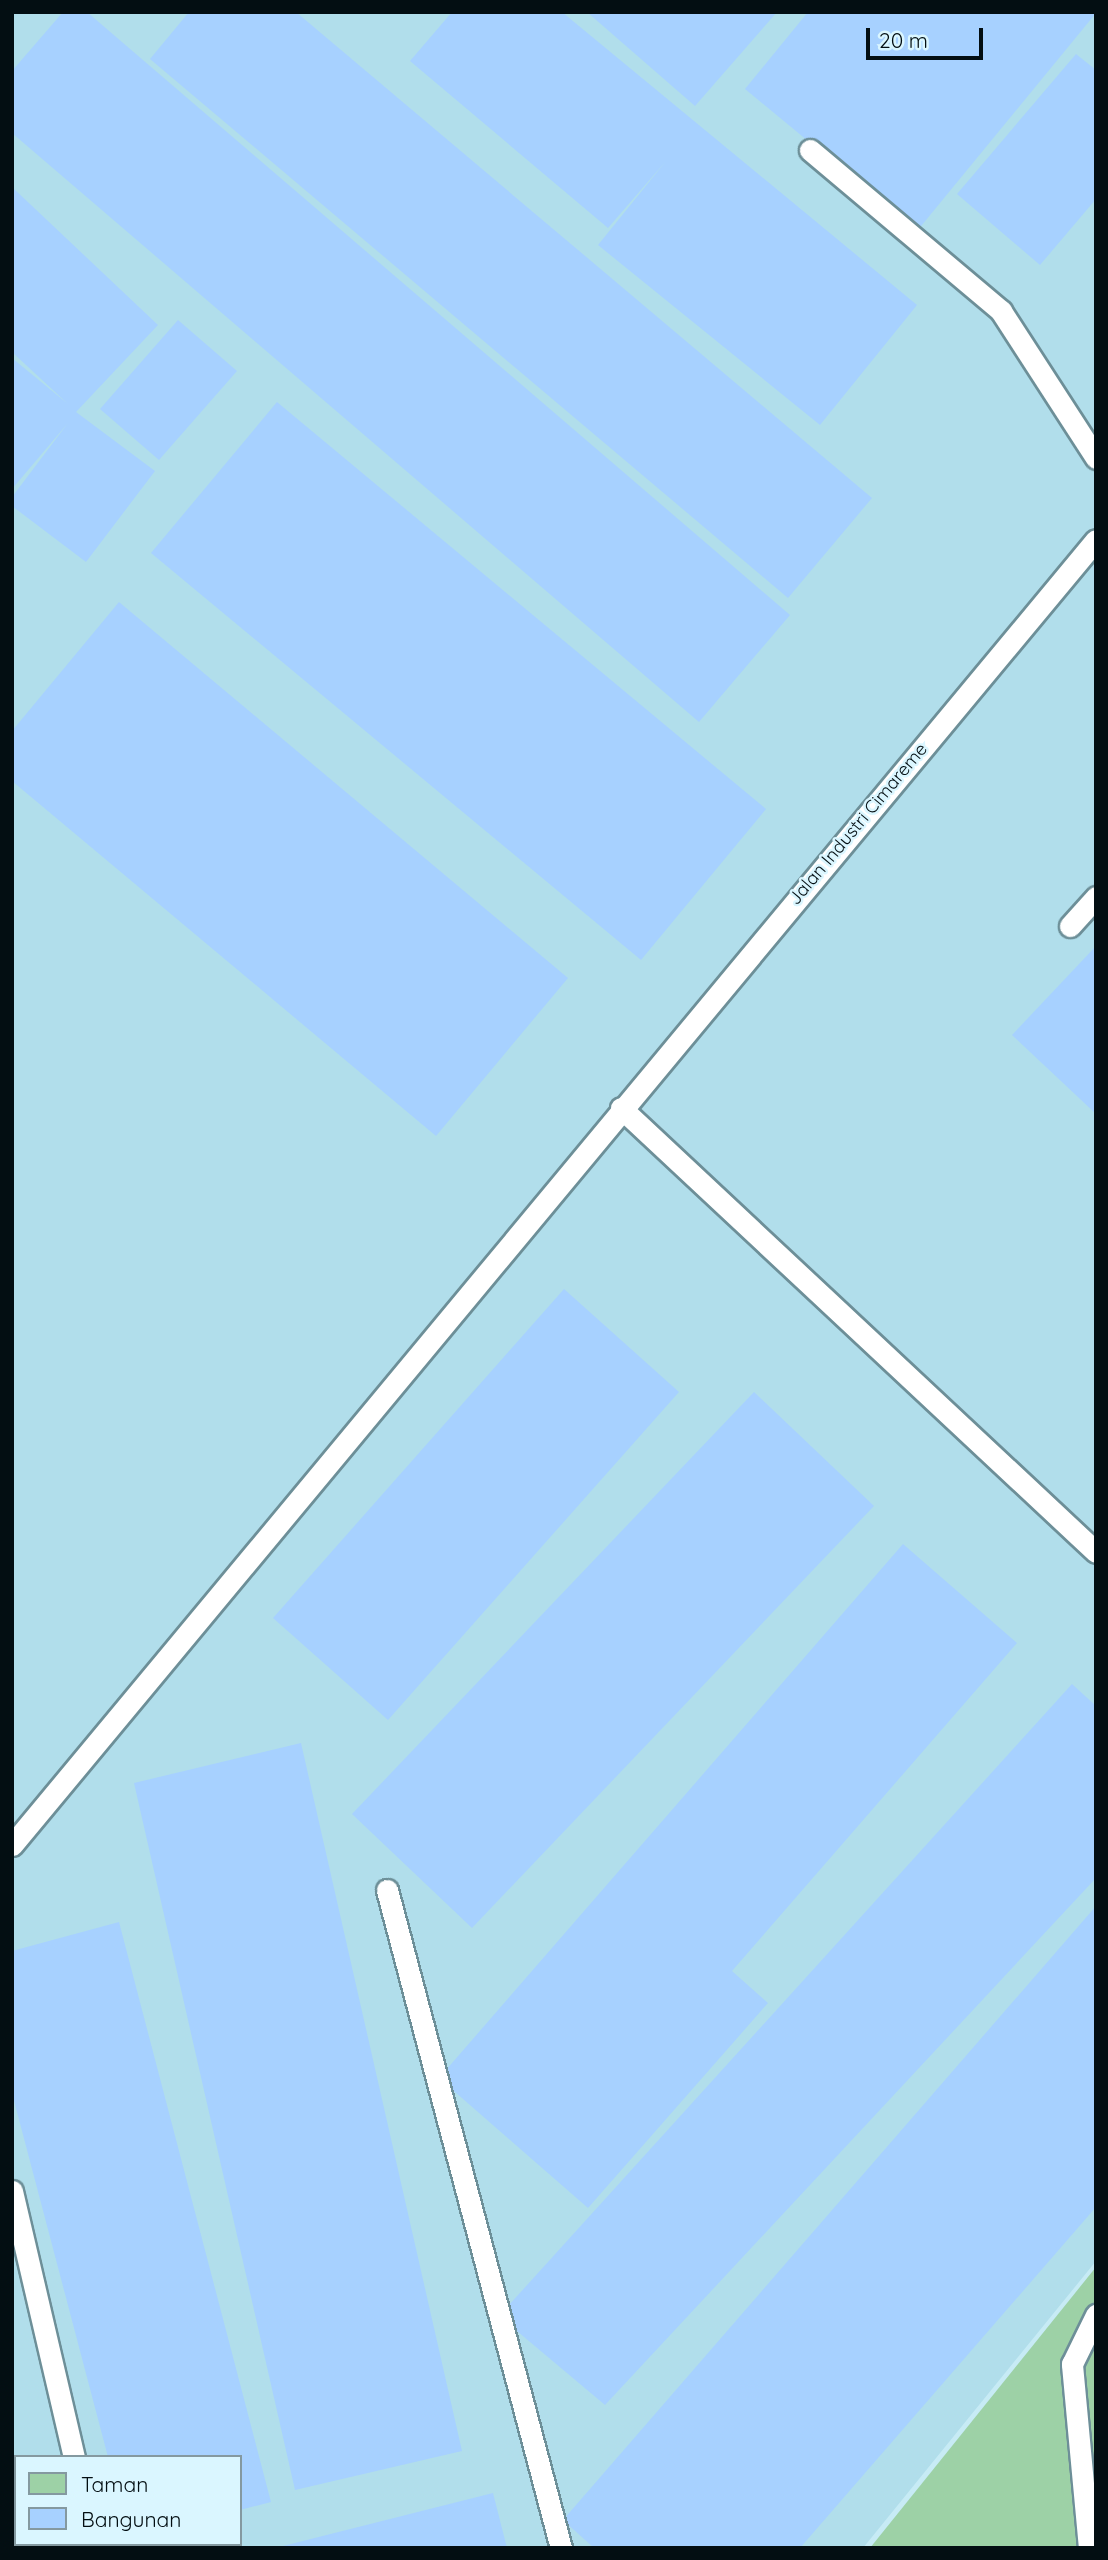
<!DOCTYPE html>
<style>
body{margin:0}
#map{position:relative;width:1108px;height:2560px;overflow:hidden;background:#c7ebf5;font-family:Quicksand,sans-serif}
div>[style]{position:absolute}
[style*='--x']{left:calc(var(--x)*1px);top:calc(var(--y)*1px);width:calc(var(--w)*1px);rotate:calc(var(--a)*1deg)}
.built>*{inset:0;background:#b1deeb}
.green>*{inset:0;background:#9dd1a6}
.building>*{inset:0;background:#a7d1ff}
.roads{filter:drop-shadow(2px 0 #6d8f98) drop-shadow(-2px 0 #6d8f98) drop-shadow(0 2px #6d8f98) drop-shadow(0 -2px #6d8f98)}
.service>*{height:21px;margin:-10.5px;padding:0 10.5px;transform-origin:10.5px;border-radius:10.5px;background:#fff}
span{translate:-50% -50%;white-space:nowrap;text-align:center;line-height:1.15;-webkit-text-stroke:5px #daf6ff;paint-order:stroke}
.street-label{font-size:18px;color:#030e12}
.frame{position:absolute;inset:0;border:14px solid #030e12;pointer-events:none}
.legend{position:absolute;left:14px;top:2455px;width:228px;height:91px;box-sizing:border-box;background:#daf6ff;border:2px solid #8499a0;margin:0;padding:9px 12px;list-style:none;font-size:21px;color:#030e12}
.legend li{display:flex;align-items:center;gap:14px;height:35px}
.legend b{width:35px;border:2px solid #8499a0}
.scale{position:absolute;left:866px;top:28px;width:117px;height:32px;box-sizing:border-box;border:4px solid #030e12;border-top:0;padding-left:9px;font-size:21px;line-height:24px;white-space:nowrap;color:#030e12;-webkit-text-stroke:5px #daf6ff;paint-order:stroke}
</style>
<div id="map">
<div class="built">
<div style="clip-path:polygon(evenodd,12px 12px,1096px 12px,1096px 2261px,863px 2548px,12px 2548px,12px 12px,16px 2457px,240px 2457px,240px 2544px,16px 2544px,16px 2457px)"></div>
</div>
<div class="green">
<div style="clip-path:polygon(1096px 2267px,1096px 2548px,870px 2548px)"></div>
</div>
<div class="building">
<div style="clip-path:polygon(63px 12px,87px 12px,790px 615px,699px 722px,12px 133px,12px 71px)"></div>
<div style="clip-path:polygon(189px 12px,296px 12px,872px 498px,788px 598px,150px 59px)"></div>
<div style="clip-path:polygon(452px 12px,562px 12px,917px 305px,820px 425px,598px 245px,666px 161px,608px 228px,410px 61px)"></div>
<div style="clip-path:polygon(587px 12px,777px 12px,695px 106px)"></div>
<div style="clip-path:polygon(808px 12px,1096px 12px,1096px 13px,917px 231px,745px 89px)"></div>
<div style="clip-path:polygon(1076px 54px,1096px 70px,1096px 199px,1040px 265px,957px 194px)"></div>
<div style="clip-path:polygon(12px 187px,158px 325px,76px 412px,155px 471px,86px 562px,12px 506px,12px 497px,68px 423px,12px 489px,12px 358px,68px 404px,12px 352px)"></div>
<div style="clip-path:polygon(178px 320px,237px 371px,159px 460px,100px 409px)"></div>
<div style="clip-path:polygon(277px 402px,766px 809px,641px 960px,151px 553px)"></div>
<div style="clip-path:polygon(119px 602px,568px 978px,436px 1136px,12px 781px,12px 731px)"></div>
<div style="clip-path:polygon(1096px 946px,1096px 1114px,1012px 1035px)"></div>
<div style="clip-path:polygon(564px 1289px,679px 1392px,388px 1720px,273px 1618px)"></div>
<div style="clip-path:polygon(754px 1392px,874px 1506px,472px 1928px,352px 1814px)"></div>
<div style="clip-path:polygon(903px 1544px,1017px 1643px,732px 1971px,768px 2003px,588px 2208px,439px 2078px)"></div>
<div style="clip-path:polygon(1072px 1684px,1096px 1706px,1096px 1878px,605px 2405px,499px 2316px)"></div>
<div style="clip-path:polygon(301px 1743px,462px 2451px,295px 2490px,134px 1783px)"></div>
<div style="clip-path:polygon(1096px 1906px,1096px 2207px,800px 2548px,594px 2548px,563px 2520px)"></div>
<div style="clip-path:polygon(119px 1922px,271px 2502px,240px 2510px,240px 2457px,108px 2457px,12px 2093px,12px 1951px)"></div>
<div style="clip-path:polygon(493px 2493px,507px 2548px,279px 2548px,279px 2547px)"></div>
</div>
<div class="roads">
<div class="service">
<div style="--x:810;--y:150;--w:250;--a:40.1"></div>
<div style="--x:1001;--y:311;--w:175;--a:57.1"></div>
<div style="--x:1070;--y:926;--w:39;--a:-48"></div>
<div style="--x:621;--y:1108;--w:650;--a:43.07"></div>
<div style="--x:12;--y:1845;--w:1696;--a:-50.29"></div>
<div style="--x:387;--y:1890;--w:681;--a:75.19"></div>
<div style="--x:12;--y:2191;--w:273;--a:76.9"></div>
<div style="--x:95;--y:2544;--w:4;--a:76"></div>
<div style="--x:1089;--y:2548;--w:185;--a:-95.3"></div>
<div style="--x:1072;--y:2364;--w:55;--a:-63.9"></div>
</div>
</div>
<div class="street-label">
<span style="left:858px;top:824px;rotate:-50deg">Jalan Industri Cimareme</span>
</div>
<div class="frame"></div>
<ul class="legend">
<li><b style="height:19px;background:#9dd1a6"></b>Taman</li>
<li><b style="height:19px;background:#a7d1ff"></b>Bangunan</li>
</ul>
<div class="scale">20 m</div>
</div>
